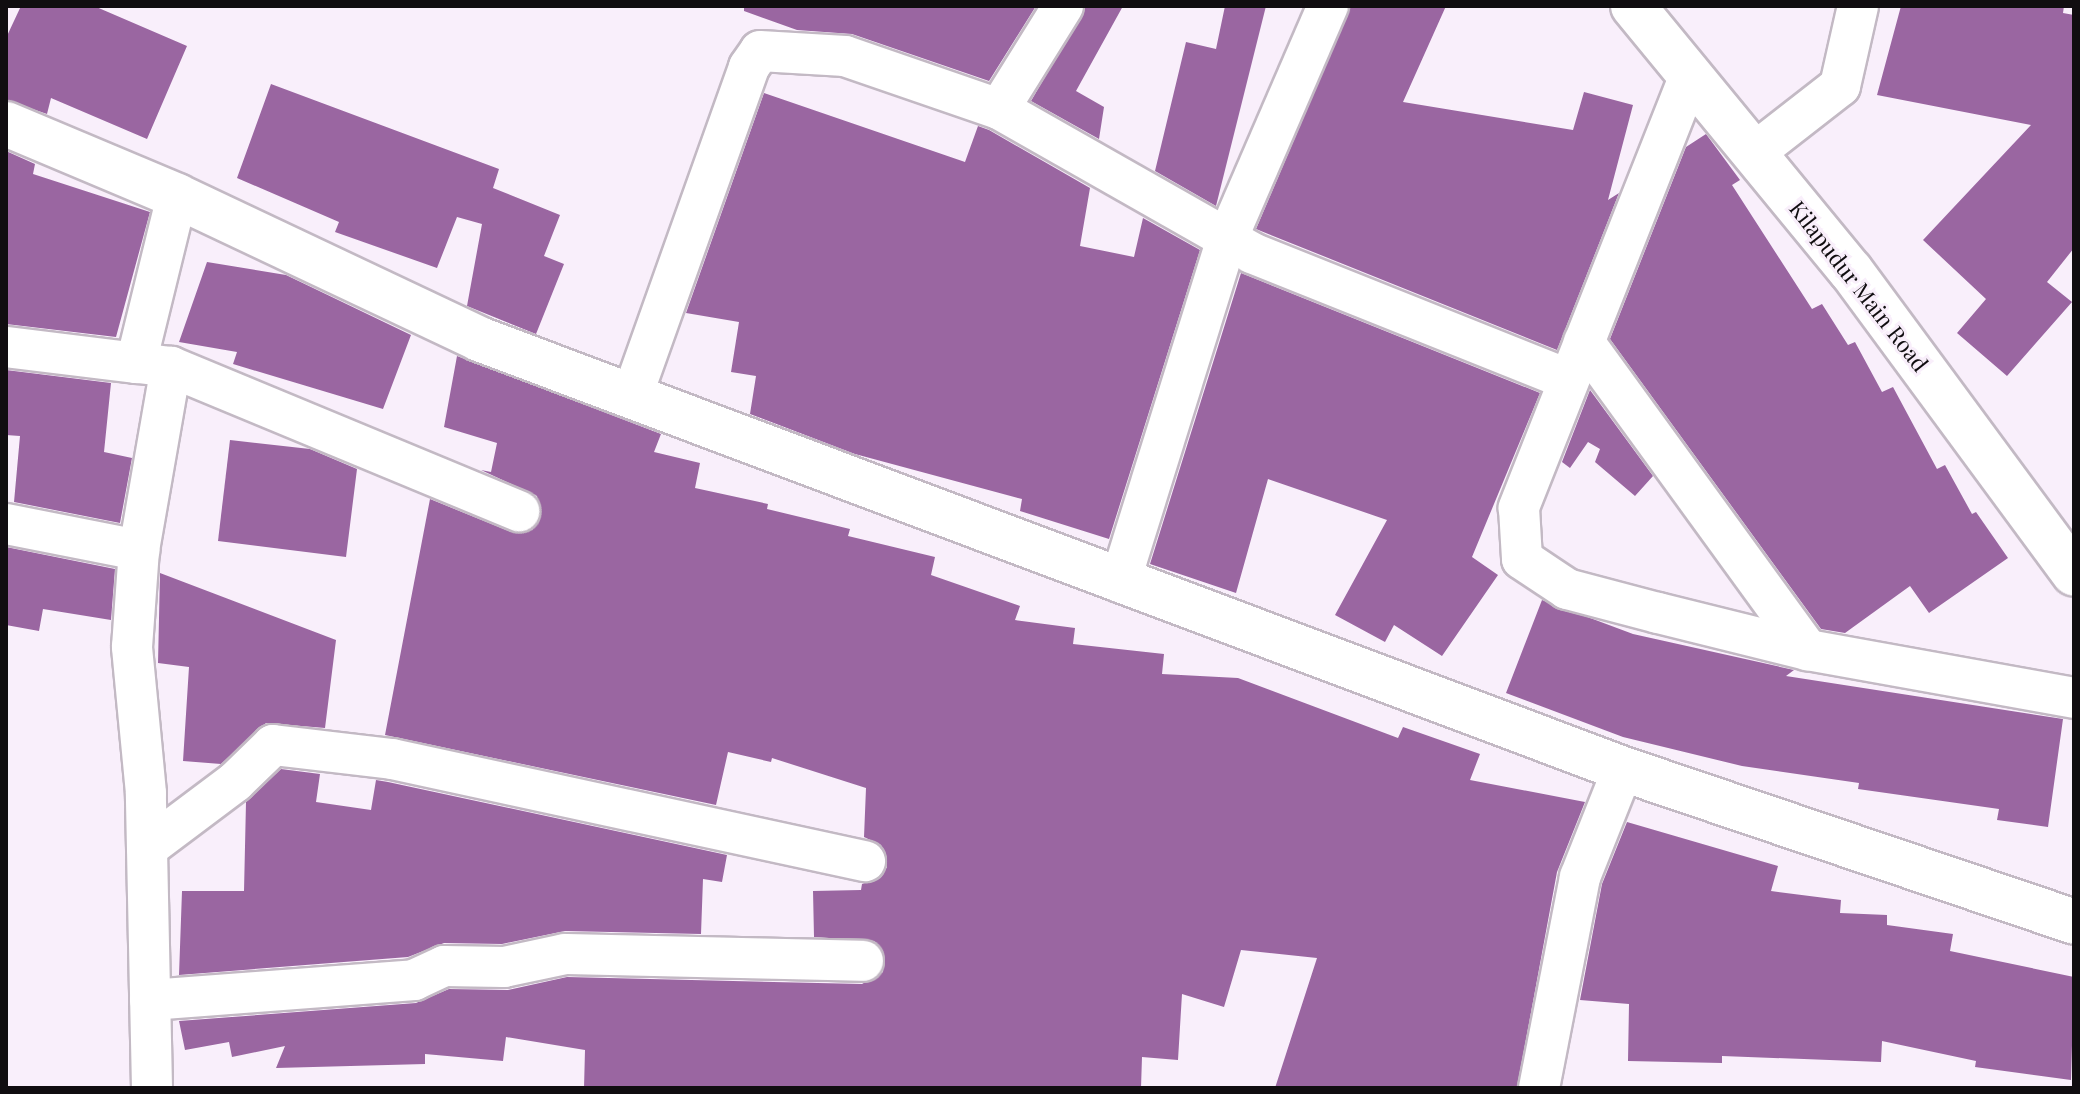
<!DOCTYPE html>
<style>
body{margin:0}
#map{position:relative;width:2080px;height:1094px;overflow:hidden;background:#f9effb;font-family:"Playfair Display",serif}
div>[style]{position:absolute}
[style*='--x']{left:calc(var(--x)*1px);top:calc(var(--y)*1px);width:calc(var(--w)*1px);rotate:calc(var(--a)*1deg)}
.building>*{inset:0;background:#9a66a1}
.roads{filter:drop-shadow(2px 0 #c3b9c4) drop-shadow(-2px 0 #c3b9c4) drop-shadow(0 2px #c3b9c4) drop-shadow(0 -2px #c3b9c4)}
.street>*{height:40px;margin:-20px;padding:0 20px;transform-origin:20px;border-radius:20px;background:#fff}
.secondary>*{height:44px;margin:-22px;padding:0 22px;transform-origin:22px;border-radius:22px;background:#fff}
span{translate:-50% -50%;white-space:nowrap;text-align:center;line-height:1.15;-webkit-text-stroke:6px #f9effb;paint-order:stroke}
.street-label{font-size:22px;color:#100d10}
.frame{position:absolute;inset:0;border:8px solid #100d10;pointer-events:none}
</style>
<div id="map">
<div class="building">
<div style="clip-path:polygon(21px 6px,94px 6px,187px 46px,147px 139px,51px 98px,47px 114px,6px 100px,6px 38px)"></div>
<div style="clip-path:polygon(744px 6px,1036px 6px,989px 81px,852px 34px,797px 30px,744px 11px)"></div>
<div style="clip-path:polygon(1086px 6px,1123px 6px,1076px 91px,1104px 107px,1099px 139px,1031px 101px)"></div>
<div style="clip-path:polygon(1225px 6px,1266px 6px,1216px 206px,1155px 171px,1186px 42px,1216px 49px)"></div>
<div style="clip-path:polygon(1351px 6px,1446px 6px,1403px 102px,1573px 130px,1584px 92px,1633px 105px,1608px 200px,1619px 193px,1557px 350px,1256px 229px)"></div>
<div style="clip-path:polygon(1901px 6px,2064px 6px,2063px 13px,2074px 15px,2074px 248px,2047px 282px,2072px 302px,2007px 376px,1957px 333px,1986px 299px,1923px 240px,2031px 125px,1877px 95px)"></div>
<div style="clip-path:polygon(271px 84px,499px 169px,493px 188px,560px 215px,544px 256px,564px 264px,536px 334px,467px 306px,482px 224px,457px 217px,437px 268px,335px 232px,339px 222px,237px 178px)"></div>
<div style="clip-path:polygon(764px 93px,965px 162px,978px 126px,989px 130px,1090px 188px,1080px 246px,1134px 257px,1143px 218px,1200px 250px,1109px 539px,1020px 511px,1022px 499px,855px 454px,750px 414px,756px 376px,731px 372px,739px 322px,686px 313px)"></div>
<div style="clip-path:polygon(1706px 134px,1740px 180px,1732px 185px,1812px 309px,1822px 304px,1848px 345px,1855px 342px,1882px 392px,1893px 387px,1937px 469px,1945px 465px,1972px 514px,1976px 512px,2008px 558px,1929px 613px,1910px 586px,1845px 633px,1821px 629px,1610px 339px,1686px 147px)"></div>
<div style="clip-path:polygon(6px 151px,35px 164px,33px 174px,150px 212px,116px 337px,6px 324px)"></div>
<div style="clip-path:polygon(207px 262px,286px 275px,411px 335px,383px 409px,233px 364px,237px 352px,179px 342px)"></div>
<div style="clip-path:polygon(1241px 273px,1540px 393px,1472px 557px,1498px 575px,1442px 656px,1394px 625px,1385px 642px,1335px 615px,1387px 520px,1268px 479px,1236px 593px,1150px 564px)"></div>
<div style="clip-path:polygon(457px 356px,661px 434px,654px 452px,700px 463px,695px 488px,768px 504px,767px 509px,850px 529px,848px 536px,935px 557px,931px 575px,1020px 606px,1015px 620px,1075px 628px,1073px 644px,1164px 654px,1162px 674px,1238px 678px,1398px 738px,1403px 727px,1480px 754px,1470px 780px,1585px 802px,1557px 872px,1517px 1088px,1275px 1088px,1317px 958px,1241px 950px,1224px 1007px,1182px 994px,1178px 1060px,1142px 1057px,1141px 1088px,584px 1088px,585px 1050px,506px 1037px,503px 1061px,425px 1054px,425px 1064px,276px 1068px,285px 1046px,232px 1057px,229px 1042px,185px 1050px,179px 1021px,416px 1003px,449px 989px,508px 990px,567px 977px,862px 984px,883px 972px,883px 951px,874px 941px,814px 937px,813px 891px,861px 890px,862px 884px,881px 877px,887px 867px,881px 845px,864px 837px,866px 788px,772px 758px,771px 762px,728px 752px,716px 805px,385px 735px,430px 499px,511px 532px,532px 530px,540px 519px,537px 496px,481px 470px,491px 472px,497px 443px,444px 427px)"></div>
<div style="clip-path:polygon(6px 370px,111px 383px,104px 452px,132px 458px,120px 523px,14px 502px,20px 436px,6px 435px)"></div>
<div style="clip-path:polygon(1590px 390px,1653px 476px,1635px 496px,1595px 462px,1600px 449px,1588px 442px,1570px 468px,1562px 462px)"></div>
<div style="clip-path:polygon(230px 440px,310px 449px,357px 469px,346px 557px,218px 541px)"></div>
<div style="clip-path:polygon(6px 547px,115px 569px,111px 620px,43px 609px,39px 631px,6px 625px)"></div>
<div style="clip-path:polygon(160px 573px,336px 640px,325px 728px,266px 723px,221px 764px,183px 761px,189px 667px,158px 663px)"></div>
<div style="clip-path:polygon(1542px 600px,1633px 634px,1794px 670px,1786px 676px,2063px 719px,2048px 827px,1997px 820px,1999px 809px,1858px 789px,1859px 783px,1742px 766px,1623px 737px,1506px 693px)"></div>
<div style="clip-path:polygon(281px 769px,320px 774px,316px 802px,371px 810px,376px 780px,388px 782px,727px 855px,722px 882px,703px 879px,701px 934px,565px 931px,502px 944px,444px 943px,408px 957px,179px 975px,182px 891px,244px 891px,246px 802px)"></div>
<div style="clip-path:polygon(1627px 822px,1778px 866px,1771px 891px,1841px 900px,1840px 913px,1887px 915px,1887px 925px,1953px 934px,1950px 951px,2074px 977px,2071px 1080px,1975px 1067px,1976px 1061px,1882px 1041px,1881px 1062px,1722px 1056px,1722px 1063px,1628px 1061px,1629px 1004px,1580px 1000px,1602px 884px)"></div>
</div>
<div class="roads">
<div class="street">
<div style="--x:1690;--y:75;--w:466;--a:111.6"></div>
<div style="--x:1519;--y:508;--w:51;--a:86.6"></div>
<div style="--x:1522;--y:559;--w:54;--a:33.7"></div>
<div style="--x:1567;--y:589;--w:94;--a:14.8"></div>
<div style="--x:1658;--y:613;--w:154;--a:13.9"></div>
<div style="--x:1808;--y:650;--w:270;--a:10.2"></div>
<div style="--x:999;--y:109;--w:291;--a:29.6"></div>
<div style="--x:1252;--y:253;--w:341;--a:21.8"></div>
<div style="--x:1754;--y:153;--w:109;--a:-37.9"></div>
<div style="--x:1840;--y:86;--w:82;--a:-77.3"></div>
<div style="--x:1584;--y:342;--w:381;--a:54"></div>
<div style="--x:6;--y:347;--w:131;--a:7"></div>
<div style="--x:171;--y:367;--w:377;--a:22.5"></div>
<div style="--x:632;--y:396;--w:349;--a:-70.4"></div>
<div style="--x:749;--y:67;--w:19;--a:-55"></div>
<div style="--x:760;--y:51;--w:85;--a:3.4"></div>
<div style="--x:845;--y:56;--w:163;--a:19"></div>
<div style="--x:999;--y:109;--w:121;--a:-58.1"></div>
<div style="--x:6;--y:524;--w:136;--a:11.1"></div>
<div style="--x:1120;--y:582;--w:359;--a:-72.7"></div>
<div style="--x:1227;--y:239;--w:254;--a:-66.6"></div>
<div style="--x:147;--y:848;--w:110;--a:-36.9"></div>
<div style="--x:235;--y:782;--w:53;--a:-44.2"></div>
<div style="--x:273;--y:745;--w:120;--a:6.7"></div>
<div style="--x:392;--y:759;--w:484;--a:12.2"></div>
<div style="--x:150;--y:1000;--w:265;--a:-4.3"></div>
<div style="--x:414;--y:980;--w:33;--a:-25"></div>
<div style="--x:444;--y:966;--w:60;--a:1"></div>
<div style="--x:504;--y:967;--w:62;--a:-12"></div>
<div style="--x:565;--y:954;--w:298;--a:1.3"></div>
<div style="--x:152;--y:1088;--w:295;--a:-91.2"></div>
<div style="--x:146;--y:793;--w:147;--a:-95.5"></div>
<div style="--x:132;--y:647;--w:97;--a:-85.9"></div>
<div style="--x:139;--y:550;--w:186;--a:-80.1"></div>
<div style="--x:171;--y:367;--w:35;--a:-173"></div>
<div style="--x:136;--y:363;--w:172;--a:-76.2"></div>
<div style="--x:1539;--y:1088;--w:215;--a:-79"></div>
<div style="--x:1580;--y:877;--w:116;--a:-68.3"></div>
</div>
<div class="secondary">
<div style="--x:1633;--y:6;--w:343;--a:50.6"></div>
<div style="--x:1851;--y:271;--w:376;--a:53.6"></div>
<div style="--x:6;--y:124;--w:186;--a:22.8"></div>
<div style="--x:177;--y:196;--w:334;--a:25.3"></div>
<div style="--x:479;--y:339;--w:1222;--a:20.6"></div>
<div style="--x:1623;--y:769;--w:476;--a:18.7"></div>
</div>
</div>
<div class="street-label">
<span style="left:1859px;top:286px;rotate:52deg">Kilapudur Main Road</span>
</div>
<div class="frame"></div>
</div>
